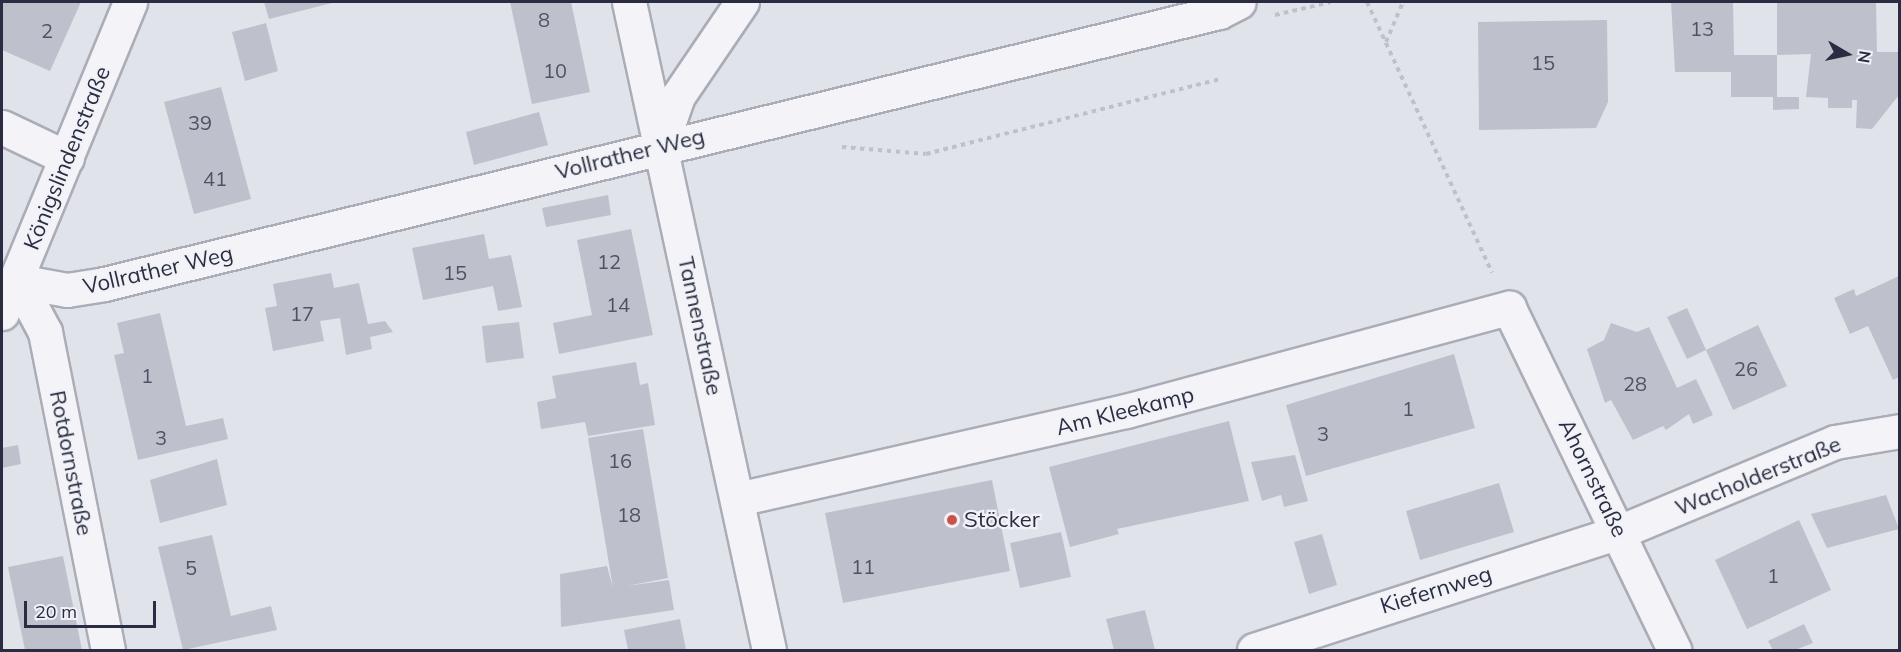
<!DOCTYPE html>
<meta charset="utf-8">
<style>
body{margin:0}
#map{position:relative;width:1901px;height:652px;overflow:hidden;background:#e1e3ea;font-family:Mulish,sans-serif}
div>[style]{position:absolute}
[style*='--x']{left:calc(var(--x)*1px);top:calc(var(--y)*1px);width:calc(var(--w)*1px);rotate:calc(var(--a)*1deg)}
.building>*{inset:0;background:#bec1cc}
.path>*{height:4px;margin-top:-2px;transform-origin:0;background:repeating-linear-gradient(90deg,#bfc0c8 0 4.5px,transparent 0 9px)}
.roads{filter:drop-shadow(2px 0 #aaacb7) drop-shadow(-2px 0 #aaacb7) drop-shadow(0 2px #aaacb7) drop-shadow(0 -2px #aaacb7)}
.minor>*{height:33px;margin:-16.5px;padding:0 16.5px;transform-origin:16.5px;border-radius:16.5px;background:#f4f4f8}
.dots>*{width:16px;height:16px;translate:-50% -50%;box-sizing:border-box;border:3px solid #f1f2f7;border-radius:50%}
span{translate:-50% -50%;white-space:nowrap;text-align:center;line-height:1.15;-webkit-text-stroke:4.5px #f1f2f7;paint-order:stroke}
.number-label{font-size:20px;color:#4f5264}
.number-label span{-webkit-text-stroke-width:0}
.street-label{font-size:22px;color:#2a2d41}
.poi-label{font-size:22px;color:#2a2d41}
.left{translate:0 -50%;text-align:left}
.frame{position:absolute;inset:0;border:3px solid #2a2d41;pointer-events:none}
.north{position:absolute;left:1817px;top:24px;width:60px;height:60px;-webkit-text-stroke:4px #f1f2f7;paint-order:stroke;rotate:99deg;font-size:16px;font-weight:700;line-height:24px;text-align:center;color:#2a2d41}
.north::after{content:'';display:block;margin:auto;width:21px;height:27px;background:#2a2d41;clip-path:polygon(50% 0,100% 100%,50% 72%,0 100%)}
.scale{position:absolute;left:24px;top:601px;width:132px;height:27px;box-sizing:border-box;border:3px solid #2a2d41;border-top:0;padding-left:8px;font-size:18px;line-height:21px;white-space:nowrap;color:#2a2d41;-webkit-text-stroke:4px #f1f2f7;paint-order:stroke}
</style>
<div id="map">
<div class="building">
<div style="clip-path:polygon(2px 2px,81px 2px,50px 71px,2px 50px)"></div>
<div style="clip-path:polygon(264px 2px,336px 2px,269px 19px)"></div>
<div style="clip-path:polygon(510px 2px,571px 2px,590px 92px,532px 104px)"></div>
<div style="clip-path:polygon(1671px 2px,1733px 2px,1734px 55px,1777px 55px,1777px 2px,1876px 2px,1877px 52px,1899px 52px,1899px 95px,1872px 129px,1856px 128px,1857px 100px,1852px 100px,1852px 108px,1828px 108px,1828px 98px,1806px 97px,1811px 54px,1777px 55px,1777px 97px,1799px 97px,1799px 109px,1773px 110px,1773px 97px,1731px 97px,1731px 72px,1675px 72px)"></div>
<div style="clip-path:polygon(1607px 20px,1608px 102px,1596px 128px,1479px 130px,1478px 22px)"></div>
<div style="clip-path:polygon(266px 23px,278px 71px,245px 81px,232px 32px)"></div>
<div style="clip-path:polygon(221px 87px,251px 199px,194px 214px,164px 102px)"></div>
<div style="clip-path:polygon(539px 112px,548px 145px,474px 165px,466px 132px)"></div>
<div style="clip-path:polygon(608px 195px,611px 215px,546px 227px,542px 208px)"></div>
<div style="clip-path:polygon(631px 229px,653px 335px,559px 354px,553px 323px,592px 315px,577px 240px)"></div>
<div style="clip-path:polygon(484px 234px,489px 259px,511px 255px,522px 307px,498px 311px,493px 286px,423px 300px,412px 248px)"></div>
<div style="clip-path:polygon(331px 273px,334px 288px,359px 283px,368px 324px,385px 321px,393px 332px,370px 337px,372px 349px,346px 355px,340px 318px,320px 321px,324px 341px,273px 351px,265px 308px,277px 306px,273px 284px)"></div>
<div style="clip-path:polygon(1899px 276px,1899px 377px,1893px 380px,1868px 326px,1850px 334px,1834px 298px,1854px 289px,1856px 296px)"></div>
<div style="clip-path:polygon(1687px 308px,1706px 350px,1687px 359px,1667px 317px)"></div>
<div style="clip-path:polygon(160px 313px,186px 426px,223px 418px,228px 439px,138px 460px,114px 355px,124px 353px,117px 323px)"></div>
<div style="clip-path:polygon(519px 322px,524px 358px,486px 363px,482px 326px)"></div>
<div style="clip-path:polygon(1611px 323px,1637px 332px,1649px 327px,1677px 388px,1696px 379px,1713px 415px,1693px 424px,1689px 414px,1666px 430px,1663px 426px,1633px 440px,1611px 400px,1605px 403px,1587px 349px,1604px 340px)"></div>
<div style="clip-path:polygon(1758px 325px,1787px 386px,1733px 410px,1706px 350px)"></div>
<div style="clip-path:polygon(1454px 354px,1475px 428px,1306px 476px,1286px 405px)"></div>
<div style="clip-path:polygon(636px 362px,640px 385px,648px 383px,655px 425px,588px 436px,585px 422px,541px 429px,537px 402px,556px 398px,552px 376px)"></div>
<div style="clip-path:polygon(1229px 421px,1249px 501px,1117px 529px,1119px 534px,1070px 547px,1049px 467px)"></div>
<div style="clip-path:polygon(643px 429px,668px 578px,627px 586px,669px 580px,674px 610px,561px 627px,560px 574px,607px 566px,613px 588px,588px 438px)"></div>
<div style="clip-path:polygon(18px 445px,21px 464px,2px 468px,2px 448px)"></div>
<div style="clip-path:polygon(1295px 455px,1308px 501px,1284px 507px,1281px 495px,1262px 501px,1251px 462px)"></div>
<div style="clip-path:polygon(217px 459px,227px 505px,160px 523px,150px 480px)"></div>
<div style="clip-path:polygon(992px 480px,1010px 571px,843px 603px,825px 513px)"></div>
<div style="clip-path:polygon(1499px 483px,1514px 532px,1420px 560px,1406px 511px)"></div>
<div style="clip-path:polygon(1886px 495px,1899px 529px,1827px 548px,1811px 514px)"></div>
<div style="clip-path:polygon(1799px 520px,1831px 590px,1747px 629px,1715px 560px)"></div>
<div style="clip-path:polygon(1061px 532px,1071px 577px,1020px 588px,1010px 543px)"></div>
<div style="clip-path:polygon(1322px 534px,1337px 585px,1309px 594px,1294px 542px)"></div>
<div style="clip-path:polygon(212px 535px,231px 616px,271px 606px,277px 630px,183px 650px,158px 547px)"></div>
<div style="clip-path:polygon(63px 556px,82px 650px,25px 650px,8px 567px)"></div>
<div style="clip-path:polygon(1145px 610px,1155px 650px,1114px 650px,1106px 619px)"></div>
<div style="clip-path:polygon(680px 619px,686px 650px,628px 650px,624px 630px)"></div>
<div style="clip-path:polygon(1804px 624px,1813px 643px,1795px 650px,1773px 650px,1768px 641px)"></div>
</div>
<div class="path">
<div style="--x:1367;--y:2;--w:298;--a:65.2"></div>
<div style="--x:1275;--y:15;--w:57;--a:-13.1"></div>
<div style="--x:1386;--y:42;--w:43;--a:-67"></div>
<div style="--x:842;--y:147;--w:84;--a:4.8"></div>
<div style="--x:926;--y:154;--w:304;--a:-14.3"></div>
</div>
<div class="roads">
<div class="minor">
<div style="--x:629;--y:2;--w:663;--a:77.81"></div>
<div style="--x:2;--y:127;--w:72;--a:25.5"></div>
<div style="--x:661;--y:145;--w:52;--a:-70.9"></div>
<div style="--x:678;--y:96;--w:114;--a:-55.8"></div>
<div style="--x:18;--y:281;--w:50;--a:10.4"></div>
<div style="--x:67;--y:290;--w:37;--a:-9"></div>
<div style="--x:104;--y:284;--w:1148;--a:-13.71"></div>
<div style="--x:1219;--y:12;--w:22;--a:-27"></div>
<div style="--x:18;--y:281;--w:58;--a:62.1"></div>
<div style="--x:45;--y:332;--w:324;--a:78.8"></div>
<div style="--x:2;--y:313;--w:336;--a:-67.6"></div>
<div style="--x:738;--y:499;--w:398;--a:-12.8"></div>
<div style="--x:1126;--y:411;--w:397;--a:-15.1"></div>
<div style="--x:1509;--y:308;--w:380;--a:64.2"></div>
<div style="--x:1254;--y:650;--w:384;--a:-17.9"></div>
<div style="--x:1619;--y:532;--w:234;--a:-22.6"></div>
<div style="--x:1835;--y:442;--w:66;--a:-9.6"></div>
</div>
</div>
<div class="dots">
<div style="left:952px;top:520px;background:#cc5148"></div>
</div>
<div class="number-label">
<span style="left:544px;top:19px">8</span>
<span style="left:1702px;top:28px">13</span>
<span style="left:47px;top:30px">2</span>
<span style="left:1543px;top:62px">15</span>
<span style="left:555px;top:70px">10</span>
<span style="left:200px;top:122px">39</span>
<span style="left:215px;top:178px">41</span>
<span style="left:609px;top:261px">12</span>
<span style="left:455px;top:272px">15</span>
<span style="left:618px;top:304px">14</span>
<span style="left:302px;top:313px">17</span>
<span style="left:1746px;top:368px">26</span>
<span style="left:147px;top:375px">1</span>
<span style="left:1635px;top:383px">28</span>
<span style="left:1408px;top:408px">1</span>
<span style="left:1323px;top:433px">3</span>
<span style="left:161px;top:437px">3</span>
<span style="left:620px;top:460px">16</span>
<span style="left:629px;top:514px">18</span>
<span style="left:863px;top:566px">11</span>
<span style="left:191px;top:567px">5</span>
<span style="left:1773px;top:575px">1</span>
</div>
<div class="street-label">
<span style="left:630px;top:154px;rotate:-14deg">Vollrather Weg</span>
<span style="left:67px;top:158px;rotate:-68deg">Königslindenstraße</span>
<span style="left:158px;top:270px;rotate:-13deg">Vollrather Weg</span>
<span style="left:700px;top:326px;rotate:78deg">Tannenstraße</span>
<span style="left:1125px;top:411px;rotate:-14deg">Am Kleekamp</span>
<span style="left:71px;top:463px;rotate:79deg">Rotdornstraße</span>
<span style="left:1758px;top:476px;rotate:-22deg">Wacholderstraße</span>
<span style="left:1593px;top:478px;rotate:64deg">Ahornstraße</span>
<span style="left:1436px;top:590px;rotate:-17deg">Kiefernweg</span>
</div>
<div class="poi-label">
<span class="left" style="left:964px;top:520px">Stöcker</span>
</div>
<div class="frame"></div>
<div class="north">N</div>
<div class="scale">20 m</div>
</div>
